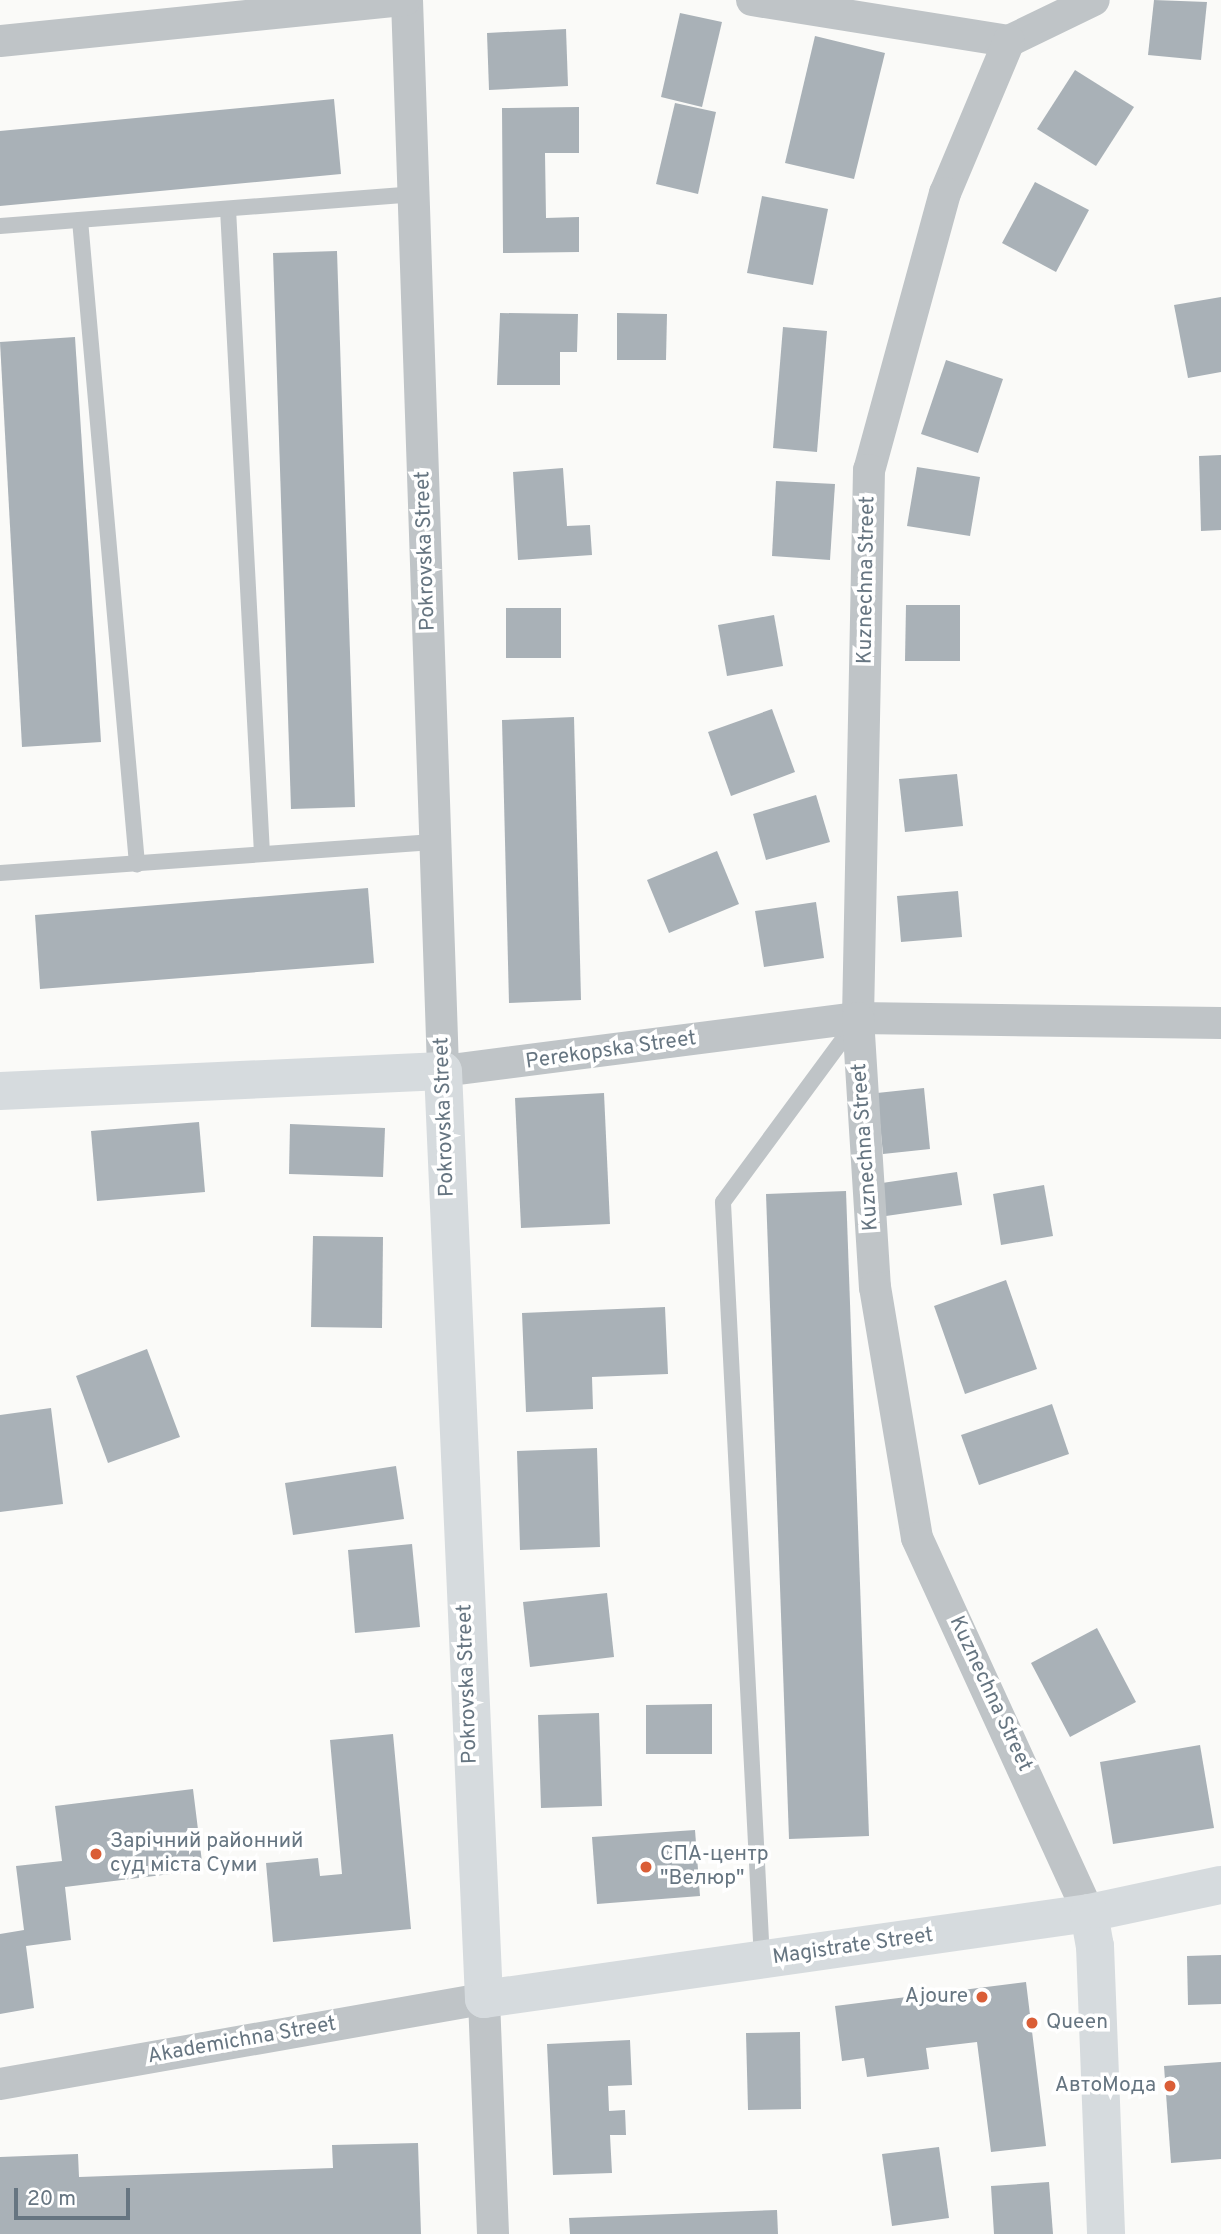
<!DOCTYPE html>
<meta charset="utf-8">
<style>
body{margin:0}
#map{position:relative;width:1221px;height:2234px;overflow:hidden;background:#fafaf8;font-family:Overpass,sans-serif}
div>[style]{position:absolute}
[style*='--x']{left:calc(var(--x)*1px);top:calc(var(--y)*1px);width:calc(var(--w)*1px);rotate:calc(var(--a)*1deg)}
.building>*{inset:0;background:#a9b1b7}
.lane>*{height:16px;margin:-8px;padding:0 8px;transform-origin:8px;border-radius:8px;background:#bfc4c7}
.street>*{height:32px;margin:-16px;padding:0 16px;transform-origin:16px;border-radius:16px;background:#bfc4c7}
.secondary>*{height:38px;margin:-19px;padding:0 19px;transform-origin:19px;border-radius:19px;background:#d6dbde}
.dots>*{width:19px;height:19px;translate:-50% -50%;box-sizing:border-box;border:4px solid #fff;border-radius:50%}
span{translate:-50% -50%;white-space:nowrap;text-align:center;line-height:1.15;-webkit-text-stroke:7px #fff;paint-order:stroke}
.street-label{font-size:21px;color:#667581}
.poi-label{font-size:21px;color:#667581}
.left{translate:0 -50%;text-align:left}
.right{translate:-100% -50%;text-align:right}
.scale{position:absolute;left:14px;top:2188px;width:116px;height:32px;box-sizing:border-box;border:4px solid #667581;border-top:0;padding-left:9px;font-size:21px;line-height:24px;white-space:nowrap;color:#667581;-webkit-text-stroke:5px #fff;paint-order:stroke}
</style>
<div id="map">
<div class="building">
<div style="clip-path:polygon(1154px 0,1207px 2px,1201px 60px,1148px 55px)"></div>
<div style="clip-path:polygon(680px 13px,722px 22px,702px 107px,661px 97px)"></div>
<div style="clip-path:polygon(566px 29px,568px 86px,489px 90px,487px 33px)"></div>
<div style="clip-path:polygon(815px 36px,885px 53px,854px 179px,785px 163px)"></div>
<div style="clip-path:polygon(1075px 70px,1134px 107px,1096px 166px,1037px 129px)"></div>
<div style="clip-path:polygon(334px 99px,341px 174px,0 206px,0 131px)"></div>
<div style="clip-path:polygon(675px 103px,716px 112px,698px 194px,656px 184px)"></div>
<div style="clip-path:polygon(579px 107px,579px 153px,545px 153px,546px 218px,579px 217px,579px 252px,503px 253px,502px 108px)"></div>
<div style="clip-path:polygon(1035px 182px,1089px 210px,1056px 272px,1002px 243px)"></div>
<div style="clip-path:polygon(762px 196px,828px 209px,813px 285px,747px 273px)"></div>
<div style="clip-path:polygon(337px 251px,355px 807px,291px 809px,273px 253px)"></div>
<div style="clip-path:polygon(1221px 297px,1221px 372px,1188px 378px,1174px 305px)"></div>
<div style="clip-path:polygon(500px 313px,578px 314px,577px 352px,560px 352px,560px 385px,497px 385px)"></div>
<div style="clip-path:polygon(617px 313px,667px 314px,666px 360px,617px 360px)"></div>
<div style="clip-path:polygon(783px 327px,827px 331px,817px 452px,773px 448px)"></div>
<div style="clip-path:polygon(75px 337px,101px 742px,22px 747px,0 342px)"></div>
<div style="clip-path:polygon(946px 360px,1003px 379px,978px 453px,921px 434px)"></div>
<div style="clip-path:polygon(1221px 455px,1221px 530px,1201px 531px,1199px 456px)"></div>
<div style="clip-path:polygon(917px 467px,980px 477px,970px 536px,907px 526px)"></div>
<div style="clip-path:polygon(563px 468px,567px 526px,590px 525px,592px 555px,518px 560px,513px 472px)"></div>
<div style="clip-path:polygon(776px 481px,835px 484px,830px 560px,772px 556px)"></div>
<div style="clip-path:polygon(906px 605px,960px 605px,960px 661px,905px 661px)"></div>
<div style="clip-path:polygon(506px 608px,561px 608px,561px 658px,506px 658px)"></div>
<div style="clip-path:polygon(774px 615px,783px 666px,727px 676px,718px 625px)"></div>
<div style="clip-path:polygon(772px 709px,795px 772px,731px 796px,708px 732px)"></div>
<div style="clip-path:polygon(574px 717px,581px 1000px,509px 1003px,502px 720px)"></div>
<div style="clip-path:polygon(957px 774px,963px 826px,905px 832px,899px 779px)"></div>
<div style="clip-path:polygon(816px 795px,830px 842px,766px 860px,753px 814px)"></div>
<div style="clip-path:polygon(717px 851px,739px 904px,669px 933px,647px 880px)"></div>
<div style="clip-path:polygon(368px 888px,374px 963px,40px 989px,35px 915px)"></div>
<div style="clip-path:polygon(958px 891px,962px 937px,901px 942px,897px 896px)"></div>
<div style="clip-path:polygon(816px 902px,824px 958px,764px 967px,755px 911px)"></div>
<div style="clip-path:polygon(924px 1088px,930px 1149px,883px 1154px,877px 1093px)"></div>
<div style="clip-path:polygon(604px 1093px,610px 1224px,521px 1228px,515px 1098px)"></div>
<div style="clip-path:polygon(199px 1122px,205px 1192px,97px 1201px,91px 1131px)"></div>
<div style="clip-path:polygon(290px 1124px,385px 1128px,383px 1177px,289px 1174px)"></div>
<div style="clip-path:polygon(957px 1172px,962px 1205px,886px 1216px,882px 1183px)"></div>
<div style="clip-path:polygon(1044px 1185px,1053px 1236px,1001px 1245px,993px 1194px)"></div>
<div style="clip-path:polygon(846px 1191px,869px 1836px,789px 1839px,766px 1194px)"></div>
<div style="clip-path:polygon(313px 1236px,383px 1237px,382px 1328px,311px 1327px)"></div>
<div style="clip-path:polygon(1006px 1280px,1037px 1369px,965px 1394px,934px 1306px)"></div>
<div style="clip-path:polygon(665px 1307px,668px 1374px,592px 1377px,593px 1409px,526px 1412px,522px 1313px)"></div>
<div style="clip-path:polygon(147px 1349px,180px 1437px,108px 1463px,76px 1376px)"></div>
<div style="clip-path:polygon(1052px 1404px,1069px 1454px,979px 1485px,961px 1435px)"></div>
<div style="clip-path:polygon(51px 1408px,63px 1504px,0 1512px,0 1415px)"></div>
<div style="clip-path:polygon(597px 1448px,600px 1547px,520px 1550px,517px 1451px)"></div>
<div style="clip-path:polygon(396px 1466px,404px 1519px,293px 1535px,285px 1483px)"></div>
<div style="clip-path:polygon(412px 1544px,420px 1627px,355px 1633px,348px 1550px)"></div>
<div style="clip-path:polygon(607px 1593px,614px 1657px,530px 1667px,523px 1602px)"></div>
<div style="clip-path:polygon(1097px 1628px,1136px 1702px,1070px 1737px,1031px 1663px)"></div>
<div style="clip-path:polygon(712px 1704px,712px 1754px,646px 1754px,646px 1705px)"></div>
<div style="clip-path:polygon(599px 1713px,602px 1806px,541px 1808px,538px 1715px)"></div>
<div style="clip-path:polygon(393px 1734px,411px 1929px,273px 1942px,266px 1863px,318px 1858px,320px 1876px,342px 1874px,330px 1740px)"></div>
<div style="clip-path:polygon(1200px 1745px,1214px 1828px,1113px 1844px,1100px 1762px)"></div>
<div style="clip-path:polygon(193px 1789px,203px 1870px,65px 1887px,71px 1940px,26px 1946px,34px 2008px,0 2014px,0 1934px,24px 1930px,16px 1866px,62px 1861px,55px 1806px)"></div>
<div style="clip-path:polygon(695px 1830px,700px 1896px,597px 1904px,592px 1837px)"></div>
<div style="clip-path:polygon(1221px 1955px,1221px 2004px,1188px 2005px,1187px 1956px)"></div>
<div style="clip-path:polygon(1026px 1982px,1046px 2146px,991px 2152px,977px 2042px,926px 2048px,929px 2069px,867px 2077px,864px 2058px,842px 2061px,835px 2006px)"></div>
<div style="clip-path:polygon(800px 2032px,801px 2109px,748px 2110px,746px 2033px)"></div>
<div style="clip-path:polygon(630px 2040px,632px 2085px,608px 2086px,609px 2111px,625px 2110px,626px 2135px,610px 2135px,612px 2173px,553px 2175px,547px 2044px)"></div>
<div style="clip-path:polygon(1221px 2062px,1221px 2159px,1171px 2163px,1164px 2066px)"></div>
<div style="clip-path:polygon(418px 2143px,421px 2234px,0 2234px,0 2157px,78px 2154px,79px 2177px,333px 2168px,332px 2145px)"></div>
<div style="clip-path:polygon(939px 2147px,949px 2218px,892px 2226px,882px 2154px)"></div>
<div style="clip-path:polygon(1049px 2182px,1053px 2234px,994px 2234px,991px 2186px)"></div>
<div style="clip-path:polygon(777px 2210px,778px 2234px,570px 2234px,569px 2218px)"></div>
</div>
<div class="lane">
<div style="--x:228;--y:209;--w:646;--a:86.98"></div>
<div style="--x:80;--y:220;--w:647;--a:84.94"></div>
<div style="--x:0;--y:226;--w:414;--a:-4.4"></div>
<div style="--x:0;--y:873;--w:438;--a:-4.1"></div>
<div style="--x:762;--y:1960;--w:759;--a:-92.95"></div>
<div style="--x:723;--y:1202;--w:222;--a:-53.6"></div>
</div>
<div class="street">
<div style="--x:407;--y:0;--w:1072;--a:88.07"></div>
<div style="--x:443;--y:1071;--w:418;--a:-7.3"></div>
<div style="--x:858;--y:1018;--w:363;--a:0.8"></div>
<div style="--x:752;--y:0;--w:260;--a:9.1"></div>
<div style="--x:1009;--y:41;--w:94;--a:-25.8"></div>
<div style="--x:0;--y:41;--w:407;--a:-5.8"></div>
<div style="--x:1009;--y:41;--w:165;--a:112.8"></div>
<div style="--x:945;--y:193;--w:287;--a:105.3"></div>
<div style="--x:869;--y:470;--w:548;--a:91.15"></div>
<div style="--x:858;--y:1018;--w:270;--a:86.4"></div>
<div style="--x:875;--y:1287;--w:254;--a:80.5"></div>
<div style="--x:917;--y:1538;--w:413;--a:65.4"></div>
<div style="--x:0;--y:2084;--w:491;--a:-10"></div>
<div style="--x:484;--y:1999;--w:235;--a:87.8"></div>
</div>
<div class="secondary">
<div style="--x:0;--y:1091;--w:443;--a:-2.6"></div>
<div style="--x:443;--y:1071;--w:929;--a:87.47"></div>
<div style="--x:484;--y:1999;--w:611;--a:-8.09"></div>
<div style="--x:1089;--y:1913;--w:135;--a:-12"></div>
<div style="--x:1089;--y:1913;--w:34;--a:80"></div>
<div style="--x:1095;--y:1946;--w:288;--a:87.8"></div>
</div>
<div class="dots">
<div style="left:96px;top:1854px;background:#da5e37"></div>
<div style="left:646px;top:1867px;background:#da5e37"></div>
<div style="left:982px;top:1997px;background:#da5e37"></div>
<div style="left:1032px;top:2023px;background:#da5e37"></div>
<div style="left:1170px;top:2086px;background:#da5e37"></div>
</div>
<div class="street-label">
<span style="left:426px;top:551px;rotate:-92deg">Pokrovska Street</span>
<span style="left:867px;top:580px;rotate:-89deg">Kuznechna Street</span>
<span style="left:611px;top:1051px;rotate:-8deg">Perekopska Street</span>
<span style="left:445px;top:1117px;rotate:-92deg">Pokrovska Street</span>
<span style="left:866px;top:1147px;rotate:-94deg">Kuznechna Street</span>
<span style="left:468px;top:1684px;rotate:-92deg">Pokrovska Street</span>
<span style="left:990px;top:1694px;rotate:65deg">Kuznechna Street</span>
<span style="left:853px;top:1947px;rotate:-8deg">Magistrate Street</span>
<span style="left:242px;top:2041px;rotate:-10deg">Akademichna Street</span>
</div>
<div class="poi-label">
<span class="left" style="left:110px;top:1854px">Зарічний районний<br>суд міста Суми</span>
<span class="left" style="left:660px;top:1867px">СПА-центр<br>"Велюр"</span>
<span class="right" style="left:968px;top:1997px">Ajoure</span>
<span class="left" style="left:1046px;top:2023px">Queen</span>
<span class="right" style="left:1156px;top:2086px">АвтоМода</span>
</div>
<div class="scale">20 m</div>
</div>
